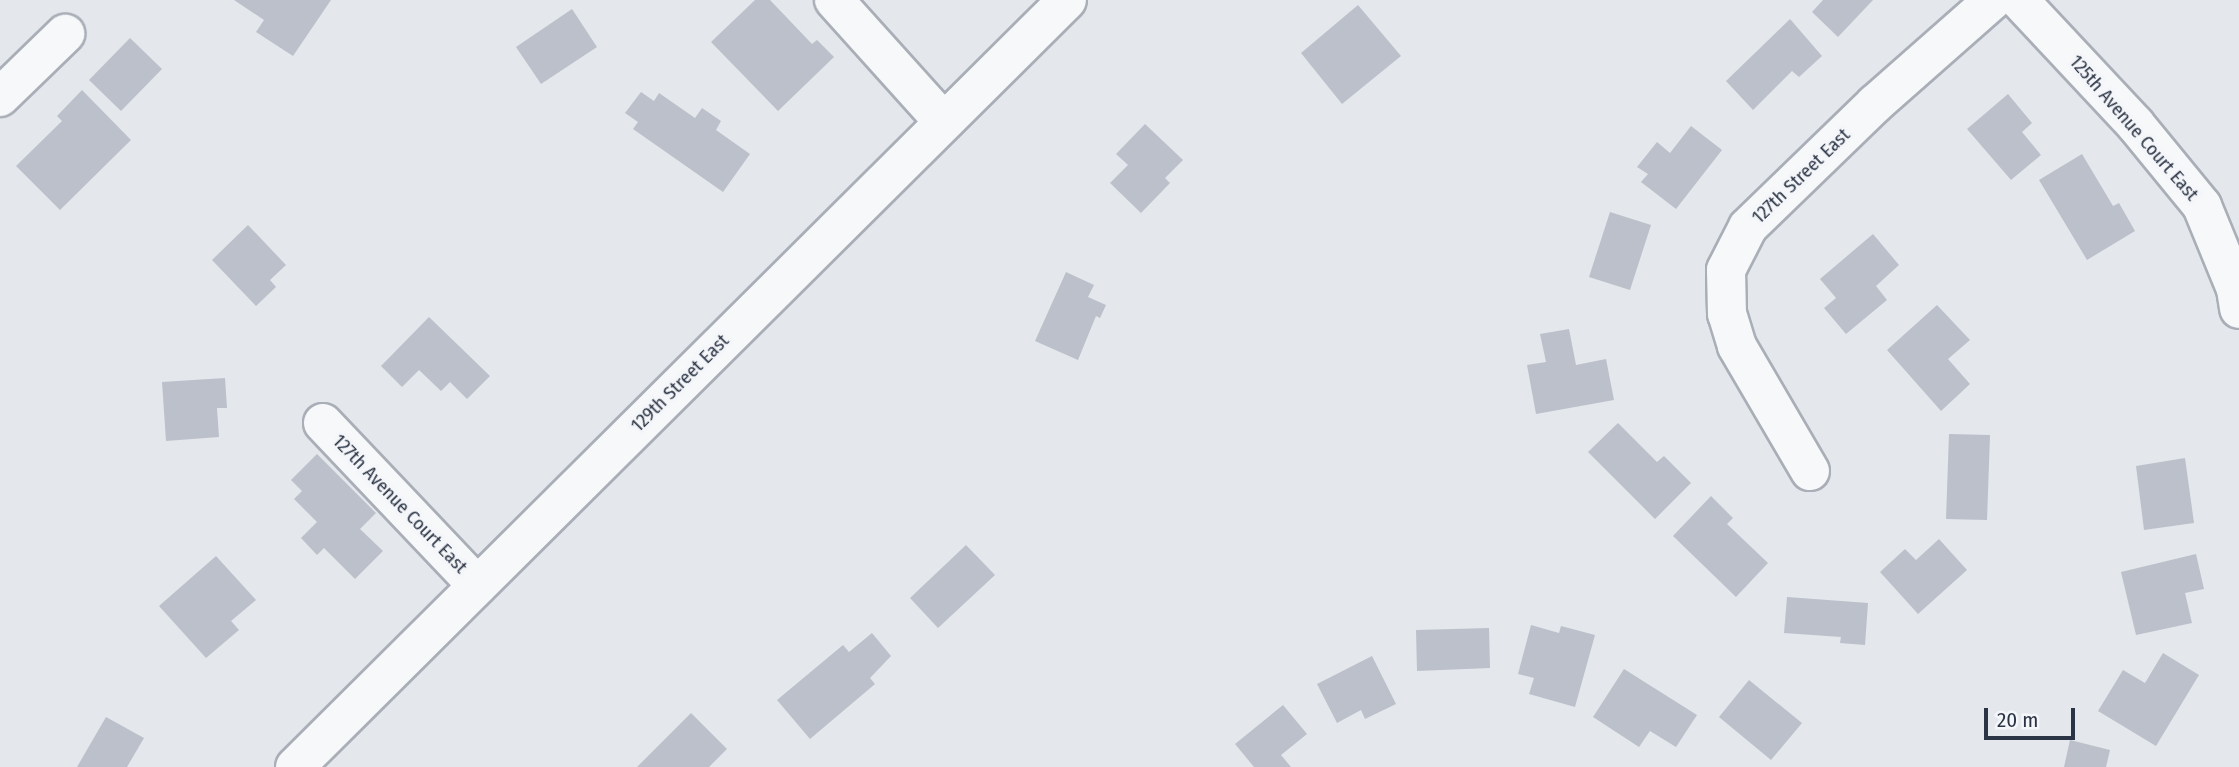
<!DOCTYPE html>
<style>
body{margin:0}
#map{position:relative;width:2239px;height:767px;overflow:hidden;background:#e4e7ec;font-family:"Fira Sans Condensed",sans-serif}
div>[style]{position:absolute}
[style*='--x']{left:calc(var(--x)*1px);top:calc(var(--y)*1px);width:calc(var(--w)*1px);rotate:calc(var(--a)*1deg)}
.building>*{inset:0;background:#bbc0ca}
.roads{filter:drop-shadow(2px 0 #a9aeb7) drop-shadow(-2px 0 #a9aeb7) drop-shadow(0 2px #a9aeb7) drop-shadow(0 -2px #a9aeb7)}
.minor>*{height:38px;margin:-19px;padding:0 19px;transform-origin:19px;border-radius:19px;background:#f7f8fa}
span{translate:-50% -50%;white-space:nowrap;text-align:center;line-height:1.15;-webkit-text-stroke:7px #f4f6f9;paint-order:stroke}
.street-label{font-size:19px;color:#2b3445}
.scale{position:absolute;left:1984px;top:708px;width:91px;height:32px;box-sizing:border-box;border:4px solid #2b3445;border-top:0;padding-left:9px;font-size:21px;line-height:24px;white-space:nowrap;color:#2b3445;-webkit-text-stroke:5px #f4f6f9;paint-order:stroke}
</style>
<div id="map">
<div class="building">
<div style="clip-path:polygon(234px 0,331px 0,293px 56px,256px 32px,264px 20px)"></div>
<div style="clip-path:polygon(755px 0,770px 0,812px 44px,817px 40px,834px 57px,778px 111px,711px 42px)"></div>
<div style="clip-path:polygon(1823px 0,1873px 0,1838px 37px,1812px 12px)"></div>
<div style="clip-path:polygon(1358px 5px,1401px 56px,1342px 104px,1301px 53px)"></div>
<div style="clip-path:polygon(572px 9px,597px 47px,541px 84px,516px 47px)"></div>
<div style="clip-path:polygon(1790px 19px,1822px 56px,1799px 77px,1792px 71px,1753px 110px,1726px 81px)"></div>
<div style="clip-path:polygon(130px 38px,162px 69px,121px 111px,89px 80px)"></div>
<div style="clip-path:polygon(82px 90px,131px 140px,60px 210px,16px 166px,62px 121px,57px 116px)"></div>
<div style="clip-path:polygon(641px 92px,654px 101px,659px 93px,695px 118px,702px 108px,721px 121px,716px 130px,750px 154px,723px 192px,633px 129px,638px 122px,625px 113px)"></div>
<div style="clip-path:polygon(2008px 94px,2032px 123px,2022px 132px,2041px 155px,2011px 180px,1967px 129px)"></div>
<div style="clip-path:polygon(1145px 124px,1183px 160px,1165px 178px,1170px 183px,1141px 213px,1110px 183px,1128px 165px,1116px 154px)"></div>
<div style="clip-path:polygon(1691px 126px,1722px 150px,1676px 209px,1641px 182px,1648px 174px,1637px 167px,1657px 142px,1670px 153px)"></div>
<div style="clip-path:polygon(2082px 154px,2113px 206px,2119px 203px,2135px 231px,2087px 260px,2039px 180px)"></div>
<div style="clip-path:polygon(1610px 212px,1651px 225px,1630px 290px,1589px 277px)"></div>
<div style="clip-path:polygon(248px 225px,286px 265px,270px 280px,276px 287px,256px 306px,212px 260px)"></div>
<div style="clip-path:polygon(1873px 234px,1899px 265px,1876px 286px,1887px 300px,1846px 334px,1824px 308px,1836px 298px,1820px 279px)"></div>
<div style="clip-path:polygon(1066px 272px,1094px 285px,1088px 297px,1106px 305px,1100px 318px,1096px 316px,1078px 360px,1035px 341px)"></div>
<div style="clip-path:polygon(1937px 305px,1970px 340px,1948px 359px,1970px 384px,1941px 411px,1887px 350px)"></div>
<div style="clip-path:polygon(429px 317px,490px 376px,467px 399px,450px 382px,441px 391px,419px 370px,402px 387px,381px 366px)"></div>
<div style="clip-path:polygon(1569px 329px,1576px 365px,1606px 359px,1614px 400px,1536px 414px,1527px 365px,1546px 362px,1540px 334px)"></div>
<div style="clip-path:polygon(225px 378px,227px 408px,217px 408px,219px 437px,166px 441px,162px 382px)"></div>
<div style="clip-path:polygon(1618px 423px,1657px 462px,1664px 456px,1691px 483px,1655px 519px,1588px 452px)"></div>
<div style="clip-path:polygon(1949px 434px,1990px 435px,1987px 520px,1946px 519px)"></div>
<div style="clip-path:polygon(317px 454px,376px 513px,360px 529px,383px 551px,355px 579px,324px 548px,317px 555px,301px 538px,317px 522px,294px 499px,302px 491px,291px 480px)"></div>
<div style="clip-path:polygon(2185px 458px,2194px 523px,2144px 530px,2136px 466px)"></div>
<div style="clip-path:polygon(1711px 496px,1733px 518px,1727px 524px,1768px 563px,1736px 597px,1673px 536px)"></div>
<div style="clip-path:polygon(1939px 539px,1967px 570px,1918px 614px,1880px 572px,1905px 549px,1916px 560px)"></div>
<div style="clip-path:polygon(966px 545px,995px 575px,938px 628px,910px 598px)"></div>
<div style="clip-path:polygon(2196px 554px,2204px 589px,2185px 593px,2192px 623px,2136px 635px,2121px 572px)"></div>
<div style="clip-path:polygon(216px 556px,256px 600px,231px 621px,239px 630px,206px 658px,159px 606px)"></div>
<div style="clip-path:polygon(1787px 597px,1868px 603px,1865px 645px,1840px 643px,1841px 637px,1784px 633px)"></div>
<div style="clip-path:polygon(1531px 625px,1559px 633px,1561px 626px,1595px 635px,1575px 707px,1529px 694px,1534px 678px,1518px 674px)"></div>
<div style="clip-path:polygon(1489px 628px,1490px 668px,1417px 671px,1416px 630px)"></div>
<div style="clip-path:polygon(872px 633px,891px 656px,870px 678px,875px 684px,810px 739px,777px 700px,843px 645px,849px 652px)"></div>
<div style="clip-path:polygon(2163px 653px,2199px 675px,2156px 746px,2098px 711px,2123px 670px,2145px 683px)"></div>
<div style="clip-path:polygon(1372px 656px,1396px 704px,1365px 719px,1361px 710px,1337px 723px,1317px 684px)"></div>
<div style="clip-path:polygon(1624px 669px,1697px 715px,1676px 747px,1650px 731px,1639px 747px,1593px 717px)"></div>
<div style="clip-path:polygon(1749px 680px,1802px 723px,1771px 760px,1719px 717px)"></div>
<div style="clip-path:polygon(1283px 705px,1307px 734px,1281px 755px,1291px 767px,1254px 767px,1235px 744px)"></div>
<div style="clip-path:polygon(691px 713px,727px 749px,709px 767px,637px 767px)"></div>
<div style="clip-path:polygon(106px 717px,144px 738px,127px 767px,77px 767px)"></div>
<div style="clip-path:polygon(2070px 740px,2110px 750px,2106px 767px,2064px 767px)"></div>
</div>
<div class="roads">
<div class="minor">
<div style="--x:834;--y:0;--w:164;--a:48"></div>
<div style="--x:2019;--y:0;--w:170;--a:46.9"></div>
<div style="--x:2135;--y:124;--w:106;--a:50.7"></div>
<div style="--x:2202;--y:206;--w:90;--a:67.7"></div>
<div style="--x:2236;--y:289;--w:20;--a:81"></div>
<div style="--x:0;--y:97;--w:91;--a:-44.1"></div>
<div style="--x:323;--y:423;--w:224;--a:46.5"></div>
<div style="--x:1810;--y:471;--w:145;--a:-120.3"></div>
<div style="--x:1737;--y:346;--w:34;--a:-107"></div>
<div style="--x:1727;--y:314;--w:44;--a:-91.3"></div>
<div style="--x:1726;--y:270;--w:48;--a:-62.9"></div>
<div style="--x:1748;--y:227;--w:177;--a:-44.1"></div>
<div style="--x:1875;--y:104;--w:157;--a:-41.4"></div>
<div style="--x:295;--y:767;--w:1088;--a:-44.81"></div>
</div>
</div>
<div class="street-label">
<span style="left:2134px;top:128px;rotate:49deg">125th Avenue Court East</span>
<span style="left:1801px;top:176px;rotate:-44deg">127th Street East</span>
<span style="left:680px;top:383px;rotate:-45deg">129th Street East</span>
<span style="left:400px;top:504px;rotate:46deg">127th Avenue Court East</span>
</div>
<div class="scale">20 m</div>
</div>
